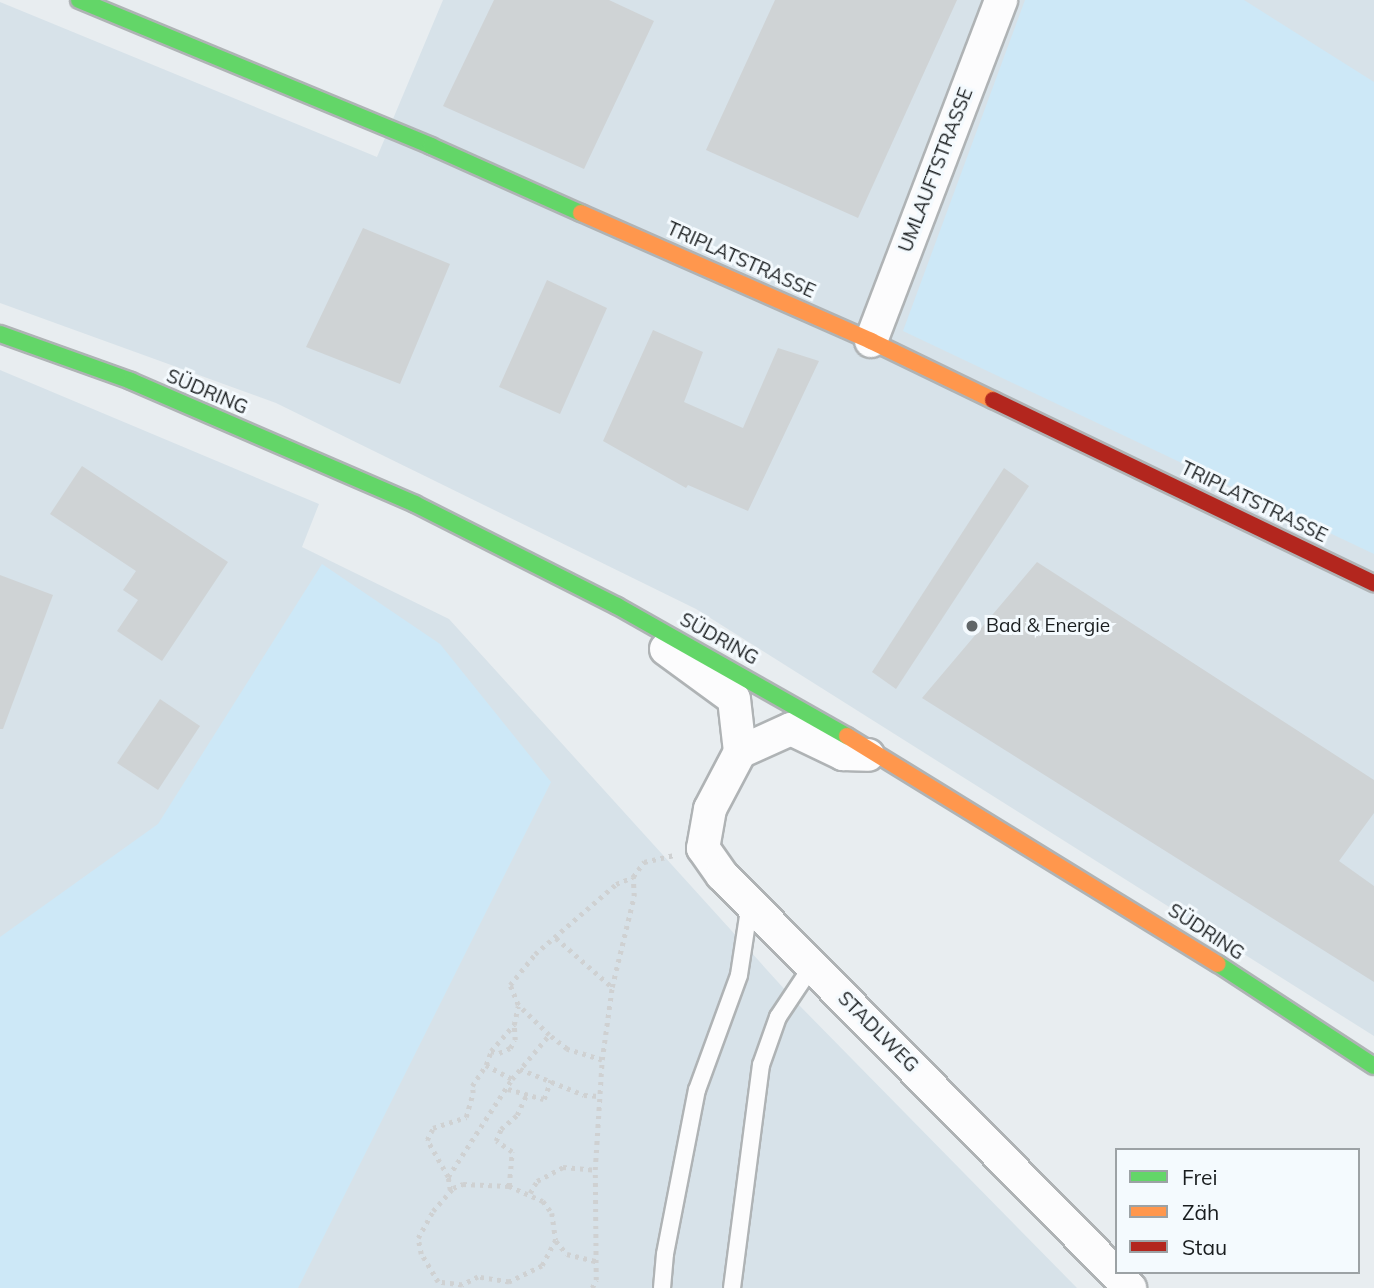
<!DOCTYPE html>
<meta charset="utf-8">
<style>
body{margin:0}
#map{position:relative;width:1374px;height:1288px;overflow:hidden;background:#e8edf0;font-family:Mulish,sans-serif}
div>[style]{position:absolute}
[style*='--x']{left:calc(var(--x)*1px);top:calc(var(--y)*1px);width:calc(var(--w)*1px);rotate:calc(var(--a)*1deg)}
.built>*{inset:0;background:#d7e2e9}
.green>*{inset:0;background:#cde8f7}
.building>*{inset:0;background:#cfd3d5}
.path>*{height:4.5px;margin-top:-2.25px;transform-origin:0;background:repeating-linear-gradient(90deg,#cfd1d2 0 3.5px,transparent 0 8.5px)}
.roads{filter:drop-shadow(2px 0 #afb3b5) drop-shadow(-2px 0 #afb3b5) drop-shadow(0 2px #afb3b5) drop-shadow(0 -2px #afb3b5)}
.lane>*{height:16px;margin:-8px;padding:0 8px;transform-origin:8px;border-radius:8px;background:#fcfcfd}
.street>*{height:32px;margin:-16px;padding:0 16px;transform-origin:16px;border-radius:16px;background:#fcfcfd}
.fast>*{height:16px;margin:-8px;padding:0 8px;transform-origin:8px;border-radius:8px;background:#63d668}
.slow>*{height:16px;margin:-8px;padding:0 8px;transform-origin:8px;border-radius:8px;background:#ff974d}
.jam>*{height:16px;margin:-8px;padding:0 8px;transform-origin:8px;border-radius:8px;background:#b3261e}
.dots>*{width:19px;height:19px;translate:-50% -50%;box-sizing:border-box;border:4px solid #f4fafe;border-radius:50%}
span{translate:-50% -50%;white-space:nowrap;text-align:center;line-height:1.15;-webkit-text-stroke:6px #f4fafe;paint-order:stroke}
.street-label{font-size:19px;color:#191d1f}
.poi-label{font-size:19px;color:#191d1f}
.left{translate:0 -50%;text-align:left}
.legend{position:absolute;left:1115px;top:1148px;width:245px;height:126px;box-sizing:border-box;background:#f4fafe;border:2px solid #9ca2a5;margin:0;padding:9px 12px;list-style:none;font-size:21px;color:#191d1f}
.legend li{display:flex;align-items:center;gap:14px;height:35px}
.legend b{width:35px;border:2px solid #9ca2a5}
</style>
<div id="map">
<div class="built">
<div style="clip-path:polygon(443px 0,1374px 0,1374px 1036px,696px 609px,276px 403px,0 303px,0 2px,377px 157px)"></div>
<div style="clip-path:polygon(0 370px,319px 504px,302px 547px,449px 619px,797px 1003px,1077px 1288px,0 1288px)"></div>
</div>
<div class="green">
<div style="clip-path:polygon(1025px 0,1244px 0,1374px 82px,1374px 554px,903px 331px)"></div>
<div style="clip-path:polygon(322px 564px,440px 644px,551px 782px,298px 1288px,0 1288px,0 937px,158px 824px)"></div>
</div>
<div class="building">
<div style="clip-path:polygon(494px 0,609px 0,654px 21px,584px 169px,443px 106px)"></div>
<div style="clip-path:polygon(775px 0,957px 0,858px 218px,706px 150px)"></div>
<div style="clip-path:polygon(363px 228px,450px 264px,400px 384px,306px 347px)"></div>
<div style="clip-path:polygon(547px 280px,607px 308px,560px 414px,499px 387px)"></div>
<div style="clip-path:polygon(653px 330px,703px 352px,684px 402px,743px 428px,778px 348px,819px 361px,748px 511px,688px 485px,686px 488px,603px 441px)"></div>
<div style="clip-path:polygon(82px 466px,228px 562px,162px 661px,117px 631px,138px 600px,123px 590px,136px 571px,50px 514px)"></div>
<div style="clip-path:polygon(1004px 468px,1029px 486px,896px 689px,872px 672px)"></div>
<div style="clip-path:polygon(1037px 562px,1374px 780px,1374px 813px,1339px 861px,1374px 886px,1374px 982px,922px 698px)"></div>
<div style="clip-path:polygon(0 575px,53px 595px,3px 729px,0 729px)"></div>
<div style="clip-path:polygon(160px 699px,200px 726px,158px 790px,117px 763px)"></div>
</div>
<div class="path">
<div style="--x:556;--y:938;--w:74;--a:41.2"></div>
<div style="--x:491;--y:1051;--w:8;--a:14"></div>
<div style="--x:499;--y:1053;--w:12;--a:-24"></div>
<div style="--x:510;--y:1048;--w:9;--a:-58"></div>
<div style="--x:515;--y:1040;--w:15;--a:-94"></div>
<div style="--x:602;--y:1060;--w:37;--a:-163"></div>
<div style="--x:567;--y:1049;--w:23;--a:-142"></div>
<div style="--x:549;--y:1035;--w:43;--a:-135.9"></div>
<div style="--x:518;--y:1005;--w:22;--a:-112"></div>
<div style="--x:510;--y:985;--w:40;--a:-51"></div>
<div style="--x:535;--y:954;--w:107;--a:-40.8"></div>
<div style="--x:616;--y:884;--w:18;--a:-22"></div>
<div style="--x:486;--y:1065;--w:15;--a:-70"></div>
<div style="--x:491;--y:1051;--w:35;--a:-49"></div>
<div style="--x:514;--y:1025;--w:19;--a:-78"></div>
<div style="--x:520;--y:1069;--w:69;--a:22.1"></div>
<div style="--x:584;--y:1095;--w:16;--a:4"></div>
<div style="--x:508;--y:1089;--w:37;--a:16"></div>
<div style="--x:544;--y:1099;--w:20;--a:-70"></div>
<div style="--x:448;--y:1177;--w:43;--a:-119.6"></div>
<div style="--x:427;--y:1140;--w:13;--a:-63"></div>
<div style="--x:433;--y:1128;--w:35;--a:-18"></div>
<div style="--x:466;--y:1117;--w:25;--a:-74"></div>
<div style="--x:473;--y:1093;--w:7;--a:-98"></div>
<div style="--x:472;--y:1086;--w:25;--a:-56"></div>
<div style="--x:486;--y:1065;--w:30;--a:28"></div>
<div style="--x:463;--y:1184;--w:46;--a:2.5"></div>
<div style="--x:509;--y:1186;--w:37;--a:24"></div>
<div style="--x:543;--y:1201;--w:15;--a:53"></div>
<div style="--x:552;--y:1213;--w:27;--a:82"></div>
<div style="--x:556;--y:1240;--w:30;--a:118"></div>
<div style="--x:542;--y:1266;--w:37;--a:154"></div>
<div style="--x:509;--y:1282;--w:31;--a:-171"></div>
<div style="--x:478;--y:1277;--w:18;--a:153"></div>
<div style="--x:462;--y:1285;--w:24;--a:-173"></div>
<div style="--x:438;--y:1282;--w:33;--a:-121"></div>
<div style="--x:421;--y:1254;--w:16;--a:-101"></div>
<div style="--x:418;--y:1238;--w:31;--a:-61"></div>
<div style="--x:433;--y:1211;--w:30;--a:-49"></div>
<div style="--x:453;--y:1188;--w:11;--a:-22"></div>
<div style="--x:509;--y:1186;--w:34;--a:-85"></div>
<div style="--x:512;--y:1152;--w:19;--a:-145"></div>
<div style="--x:496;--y:1141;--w:13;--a:-67"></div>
<div style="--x:501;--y:1129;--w:21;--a:-41"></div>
<div style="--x:517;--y:1115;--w:23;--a:-65"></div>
<div style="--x:450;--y:1190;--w:13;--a:-99"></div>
<div style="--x:448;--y:1177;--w:117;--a:-56.9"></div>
<div style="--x:512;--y:1079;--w:57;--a:-49.9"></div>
<div style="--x:530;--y:1193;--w:14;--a:-60"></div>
<div style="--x:537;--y:1181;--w:30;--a:-28"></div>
<div style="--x:563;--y:1167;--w:32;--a:5"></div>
<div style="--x:556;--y:1241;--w:17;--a:50"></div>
<div style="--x:567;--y:1254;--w:30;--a:14"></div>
<div style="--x:592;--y:1288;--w:9;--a:-63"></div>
<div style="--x:596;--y:1280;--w:110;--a:-90.5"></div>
<div style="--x:595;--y:1170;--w:110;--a:-86.4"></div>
<div style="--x:602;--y:1060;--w:74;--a:-82.2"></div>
<div style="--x:612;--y:987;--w:94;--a:-76.4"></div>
<div style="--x:634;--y:896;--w:19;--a:-93"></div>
<div style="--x:633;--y:877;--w:19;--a:-54"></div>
<div style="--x:644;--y:862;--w:31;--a:-13"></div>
</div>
<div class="roads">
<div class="lane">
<div style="--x:662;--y:1288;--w:34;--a:-85"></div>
<div style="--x:665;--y:1254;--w:167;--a:-79"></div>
<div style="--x:697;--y:1090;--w:122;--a:-69.9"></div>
<div style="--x:739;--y:975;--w:73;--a:-81.3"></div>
<div style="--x:732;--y:1288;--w:225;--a:-82.6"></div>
<div style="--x:761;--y:1065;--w:51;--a:-70.5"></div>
<div style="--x:778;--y:1017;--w:61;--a:-56.3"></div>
</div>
<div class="street">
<div style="--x:871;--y:341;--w:365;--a:-69.1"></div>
<div style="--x:666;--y:649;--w:84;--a:36.3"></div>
<div style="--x:734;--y:699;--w:53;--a:83.5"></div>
<div style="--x:740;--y:752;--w:64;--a:117.8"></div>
<div style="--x:710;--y:809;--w:40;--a:100"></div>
<div style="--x:703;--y:848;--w:33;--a:55"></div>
<div style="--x:722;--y:875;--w:581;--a:45.35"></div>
<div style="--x:740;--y:752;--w:56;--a:-24.3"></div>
<div style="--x:791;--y:729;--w:58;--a:25.7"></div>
<div style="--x:843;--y:754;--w:25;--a:2"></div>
</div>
<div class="fast">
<div style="--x:79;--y:0;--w:381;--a:22.5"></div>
<div style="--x:431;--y:146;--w:164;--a:24.1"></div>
<div style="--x:0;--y:334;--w:139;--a:19.7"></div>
<div style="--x:131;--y:381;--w:309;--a:23.4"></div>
<div style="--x:415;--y:504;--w:226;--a:26.8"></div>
<div style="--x:617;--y:606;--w:264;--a:29.5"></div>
<div style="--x:1218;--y:964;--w:186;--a:33.2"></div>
</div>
<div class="slow">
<div style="--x:581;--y:213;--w:317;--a:23.8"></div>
<div style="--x:871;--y:341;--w:136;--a:25.8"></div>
<div style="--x:847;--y:736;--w:435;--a:31.6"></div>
</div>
<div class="jam">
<div style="--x:993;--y:400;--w:423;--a:25.7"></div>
</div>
</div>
<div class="dots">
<div style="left:972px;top:626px;background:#616668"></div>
</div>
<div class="street-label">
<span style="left:936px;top:170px;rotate:-69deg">UMLAUFTSTRASSE</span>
<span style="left:741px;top:260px;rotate:24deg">TRIPLATSTRASSE</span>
<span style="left:207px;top:392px;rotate:23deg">SÜDRING</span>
<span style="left:1254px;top:502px;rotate:26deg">TRIPLATSTRASSE</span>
<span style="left:719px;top:639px;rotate:29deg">SÜDRING</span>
<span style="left:1206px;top:932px;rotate:33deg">SÜDRING</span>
<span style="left:878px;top:1032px;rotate:45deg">STADLWEG</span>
</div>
<div class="poi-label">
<span class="left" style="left:986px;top:626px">Bad &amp; Energie</span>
</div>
<ul class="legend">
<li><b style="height:9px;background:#63d668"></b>Frei</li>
<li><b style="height:9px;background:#ff974d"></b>Zäh</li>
<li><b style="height:9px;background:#b3261e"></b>Stau</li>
</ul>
</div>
